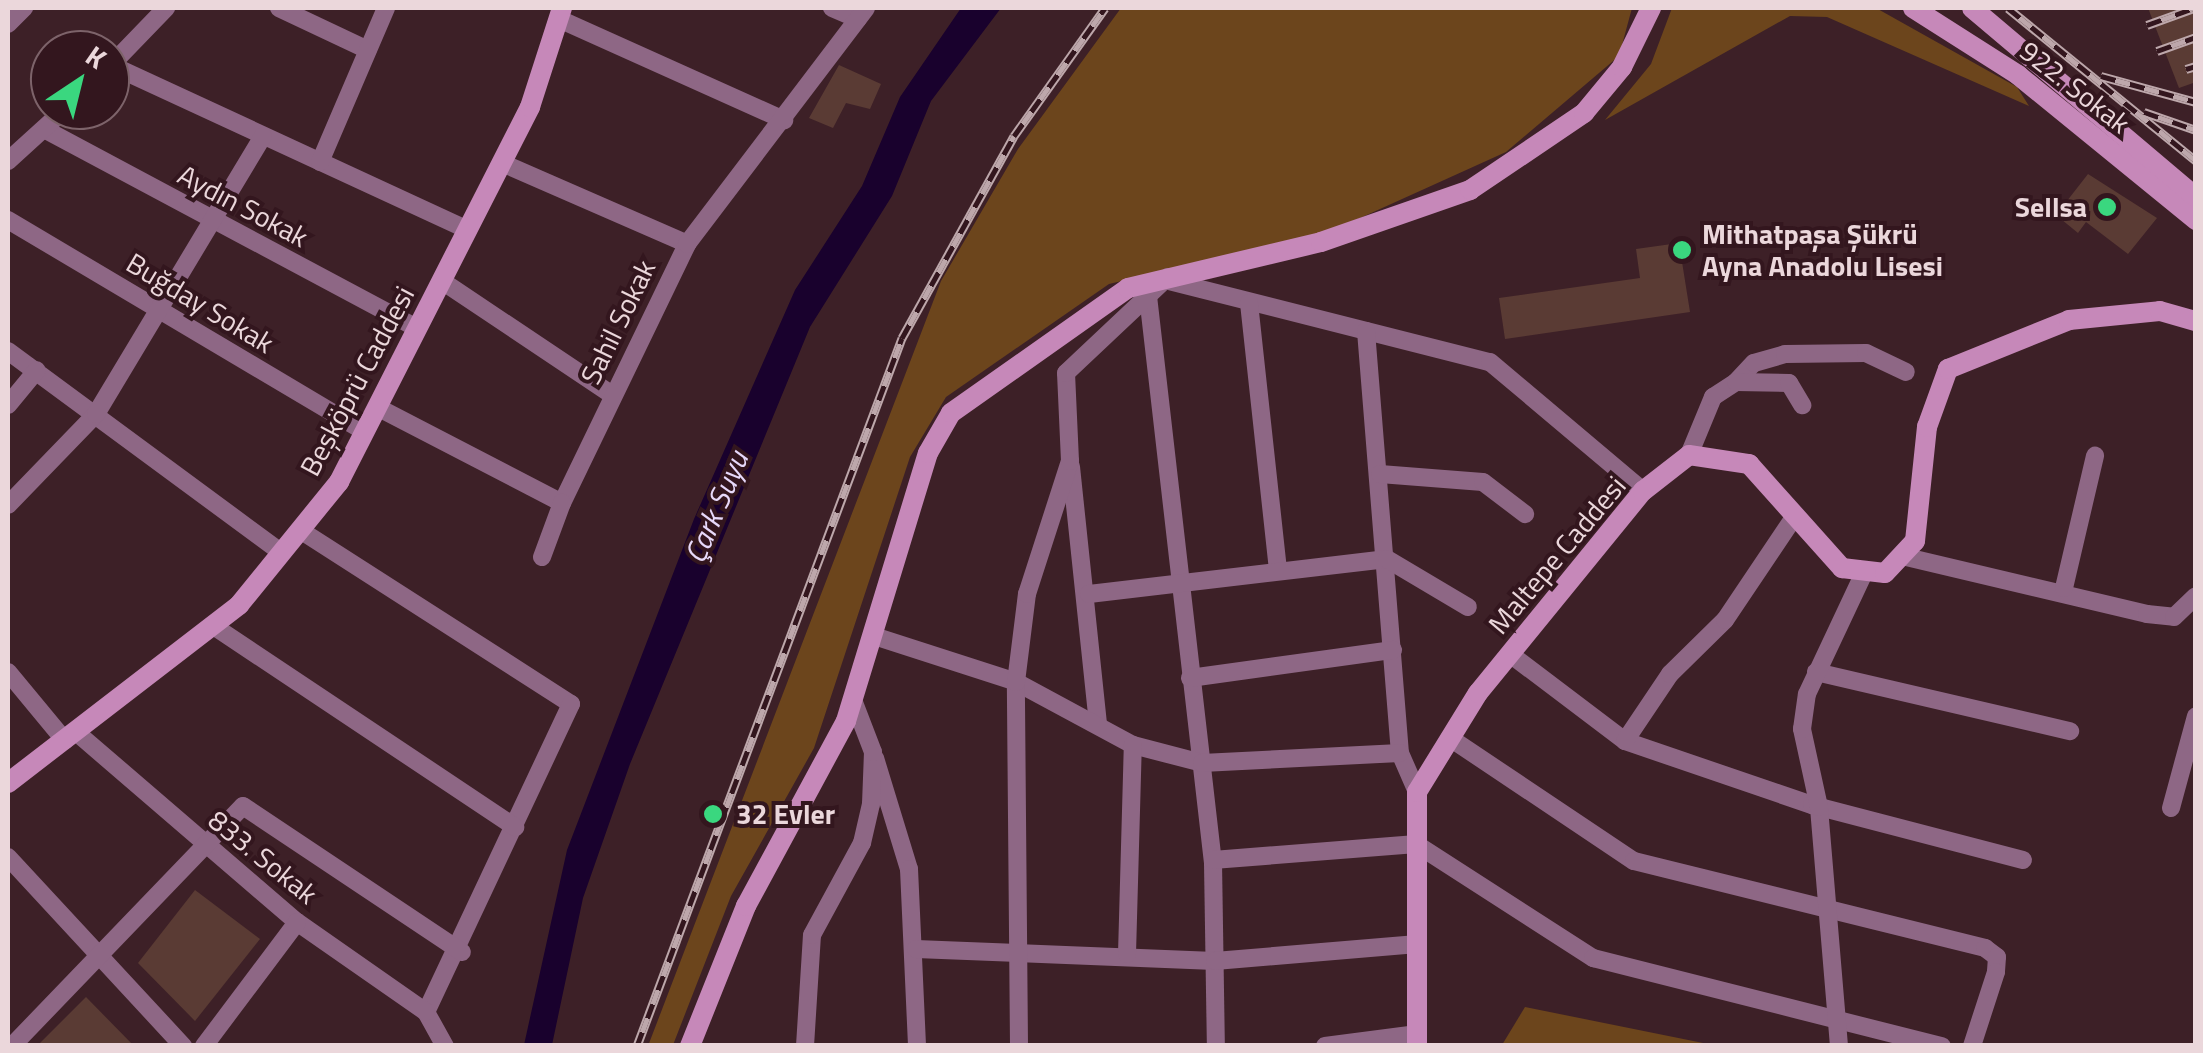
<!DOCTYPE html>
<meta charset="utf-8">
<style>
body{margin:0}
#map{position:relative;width:2203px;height:1053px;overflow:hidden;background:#3d2027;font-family:"Titillium Web",sans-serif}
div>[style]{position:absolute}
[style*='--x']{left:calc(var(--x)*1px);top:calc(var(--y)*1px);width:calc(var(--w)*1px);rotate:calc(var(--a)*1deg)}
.green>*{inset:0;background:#6c451c}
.water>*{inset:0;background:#19012d}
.building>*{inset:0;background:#5a3b34}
.street>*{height:18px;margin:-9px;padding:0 9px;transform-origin:9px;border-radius:9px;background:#8e6785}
.secondary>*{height:20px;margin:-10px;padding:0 10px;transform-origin:10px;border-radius:10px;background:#c688b9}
.rail>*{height:9px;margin-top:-4.5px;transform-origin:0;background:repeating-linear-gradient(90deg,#33161e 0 15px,#bda7ab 0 30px);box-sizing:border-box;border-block:2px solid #bda7ab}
.dots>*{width:28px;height:28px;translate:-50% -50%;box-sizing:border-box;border:5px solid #33161e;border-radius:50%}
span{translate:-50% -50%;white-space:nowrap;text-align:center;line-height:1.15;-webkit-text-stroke:8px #33161e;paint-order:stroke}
.street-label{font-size:28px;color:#ebd7db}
.poi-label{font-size:28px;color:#ebd7db;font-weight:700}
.right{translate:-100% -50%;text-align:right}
.left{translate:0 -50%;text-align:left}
.water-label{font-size:30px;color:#e7d9fa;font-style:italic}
.frame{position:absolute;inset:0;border:10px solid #ebd7db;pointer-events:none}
.north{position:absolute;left:30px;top:30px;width:100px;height:100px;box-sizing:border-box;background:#33161e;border:2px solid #7d636a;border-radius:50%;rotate:35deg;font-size:28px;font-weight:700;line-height:40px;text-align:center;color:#ebd7db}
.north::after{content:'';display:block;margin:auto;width:35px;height:45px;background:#3ad77f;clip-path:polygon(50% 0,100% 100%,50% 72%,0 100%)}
</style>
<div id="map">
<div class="green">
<div style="clip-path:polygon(1121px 8px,1632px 8px,1619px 56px,1506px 152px,1327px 233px,1109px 284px,946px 397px,910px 457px,814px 748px,731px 896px,673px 1045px,648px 1046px,941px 281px,1018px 149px)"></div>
<div style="clip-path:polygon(1672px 8px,1876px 8px,2017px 87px,2029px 106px,1827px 17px,1790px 16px,1605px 120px,1651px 64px)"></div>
<div style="clip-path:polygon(1525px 1007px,1713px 1045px,1502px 1045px)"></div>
</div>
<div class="water">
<div style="clip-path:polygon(961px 8px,1001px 8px,931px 101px,892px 196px,810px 327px,630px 764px,583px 898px,552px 1045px,524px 1045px,567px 850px,694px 519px,795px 290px,862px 186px,900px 97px)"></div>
</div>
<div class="building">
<div style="clip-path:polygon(2148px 8px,2196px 8px,2196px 82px,2179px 88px)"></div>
<div style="clip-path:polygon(839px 65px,881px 84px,870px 109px,846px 103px,833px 128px,809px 118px)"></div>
<div style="clip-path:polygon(2088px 174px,2157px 218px,2128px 254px,2086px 222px,2078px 233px,2056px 215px)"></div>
<div style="clip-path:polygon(1679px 243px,1690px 312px,1505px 339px,1499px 298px,1640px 278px,1636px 249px)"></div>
<div style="clip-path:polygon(195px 890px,260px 939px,195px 1021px,138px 963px)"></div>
<div style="clip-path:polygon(86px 997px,134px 1046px,37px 1046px)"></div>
</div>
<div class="street">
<div style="--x:279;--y:8;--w:98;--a:25.3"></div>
<div style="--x:832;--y:8;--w:28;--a:23"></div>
<div style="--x:559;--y:19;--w:247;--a:24.2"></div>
<div style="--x:8;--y:24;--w:23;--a:-45"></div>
<div style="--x:111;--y:65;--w:393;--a:24.8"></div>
<div style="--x:110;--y:66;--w:81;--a:-46"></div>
<div style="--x:44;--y:129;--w:423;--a:28.1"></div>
<div style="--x:8;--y:161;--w:76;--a:-42.3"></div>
<div style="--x:320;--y:162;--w:168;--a:-66.8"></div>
<div style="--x:502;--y:163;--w:202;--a:23.6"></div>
<div style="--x:8;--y:220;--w:415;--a:30.7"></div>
<div style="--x:1165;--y:280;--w:335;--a:14.2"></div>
<div style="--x:1490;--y:362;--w:200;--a:40.1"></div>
<div style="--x:442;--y:281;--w:205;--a:33.8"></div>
<div style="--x:1148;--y:296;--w:571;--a:83.46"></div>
<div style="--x:1213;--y:863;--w:183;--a:89.1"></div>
<div style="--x:1249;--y:303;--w:269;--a:83.8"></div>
<div style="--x:1366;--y:331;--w:423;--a:85.4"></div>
<div style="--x:1400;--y:753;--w:43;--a:66.4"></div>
<div style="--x:8;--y:351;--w:340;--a:36.4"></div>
<div style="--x:1736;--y:382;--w:26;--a:-47"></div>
<div style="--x:1754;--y:363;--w:32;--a:-16"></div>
<div style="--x:1785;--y:354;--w:81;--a:-0.7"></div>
<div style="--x:1866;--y:353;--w:44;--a:25.4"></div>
<div style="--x:8;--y:405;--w:45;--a:-50.4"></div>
<div style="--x:377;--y:407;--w:208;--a:27.4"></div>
<div style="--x:562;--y:503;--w:288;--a:-64.2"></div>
<div style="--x:687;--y:244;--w:296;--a:-52.8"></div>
<div style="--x:1689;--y:455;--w:63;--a:-67.5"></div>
<div style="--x:1713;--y:397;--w:27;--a:-33"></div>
<div style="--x:1736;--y:382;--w:53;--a:1.1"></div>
<div style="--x:1789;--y:383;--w:26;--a:59"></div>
<div style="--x:1071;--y:467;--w:258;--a:84"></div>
<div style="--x:1380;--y:474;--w:103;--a:4.4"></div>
<div style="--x:1483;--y:482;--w:53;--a:37.3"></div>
<div style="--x:8;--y:505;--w:127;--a:-46"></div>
<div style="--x:96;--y:414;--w:324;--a:-59"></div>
<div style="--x:300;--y:530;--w:322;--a:32.7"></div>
<div style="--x:571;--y:704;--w:340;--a:115.2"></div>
<div style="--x:426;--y:1012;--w:39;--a:61"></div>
<div style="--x:1902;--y:556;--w:252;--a:13.3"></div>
<div style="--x:2147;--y:614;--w:27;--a:6"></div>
<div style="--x:2174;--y:617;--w:30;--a:-44"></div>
<div style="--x:542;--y:557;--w:58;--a:-69.7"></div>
<div style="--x:2064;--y:588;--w:136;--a:-76.8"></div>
<div style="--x:1089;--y:594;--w:300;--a:-6.7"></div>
<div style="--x:1387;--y:559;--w:94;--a:30.7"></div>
<div style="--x:215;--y:627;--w:361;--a:33.7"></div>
<div style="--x:874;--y:636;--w:149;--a:17.9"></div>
<div style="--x:1016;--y:682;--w:133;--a:28.3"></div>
<div style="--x:1133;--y:745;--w:71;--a:14.6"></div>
<div style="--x:1202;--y:763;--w:198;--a:-2.9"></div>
<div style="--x:1510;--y:654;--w:144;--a:37.1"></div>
<div style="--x:1625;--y:741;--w:198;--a:18.9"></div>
<div style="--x:1812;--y:805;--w:218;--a:14.6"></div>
<div style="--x:8;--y:672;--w:89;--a:50.4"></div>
<div style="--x:1816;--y:672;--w:261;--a:13.1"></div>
<div style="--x:1190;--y:678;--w:205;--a:-7.9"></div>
<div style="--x:76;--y:732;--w:291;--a:40.7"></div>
<div style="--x:297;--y:922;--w:157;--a:34.9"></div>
<div style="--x:1450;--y:738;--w:221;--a:33.8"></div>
<div style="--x:1634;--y:861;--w:362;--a:13.9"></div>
<div style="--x:1985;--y:948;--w:15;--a:37"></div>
<div style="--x:1997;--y:957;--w:15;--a:94"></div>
<div style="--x:1996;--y:972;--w:78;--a:108"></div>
<div style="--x:1625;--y:741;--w:81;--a:-56.1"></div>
<div style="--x:1670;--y:674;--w:77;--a:-44.5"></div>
<div style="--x:1725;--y:620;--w:125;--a:-56.1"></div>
<div style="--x:875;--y:758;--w:116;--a:73"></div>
<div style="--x:909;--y:869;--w:177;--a:87.4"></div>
<div style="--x:2171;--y:808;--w:95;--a:-74.8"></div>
<div style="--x:8;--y:857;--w:258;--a:47.2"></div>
<div style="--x:1213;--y:860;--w:204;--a:-4.5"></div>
<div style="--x:1416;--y:844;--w:211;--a:32.8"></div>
<div style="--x:1593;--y:958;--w:360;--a:14.2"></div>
<div style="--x:916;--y:949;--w:299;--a:2.3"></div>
<div style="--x:1215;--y:961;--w:203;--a:-4.8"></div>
<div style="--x:1127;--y:954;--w:209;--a:-88.4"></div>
<div style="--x:12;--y:1046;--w:333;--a:-46.1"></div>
<div style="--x:243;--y:806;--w:263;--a:33.7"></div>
<div style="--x:204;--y:1046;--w:155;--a:-53.1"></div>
<div style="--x:805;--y:1046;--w:111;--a:-86.4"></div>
<div style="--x:812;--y:935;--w:105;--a:-61.5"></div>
<div style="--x:862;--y:843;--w:40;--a:-77"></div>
<div style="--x:871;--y:804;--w:52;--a:-87.8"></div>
<div style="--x:873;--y:752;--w:56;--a:-111"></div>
<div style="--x:1019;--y:1046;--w:364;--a:-90.5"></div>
<div style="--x:1016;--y:682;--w:89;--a:-82.9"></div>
<div style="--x:1027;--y:594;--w:140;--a:-72.1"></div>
<div style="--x:1070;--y:461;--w:88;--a:-92.6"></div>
<div style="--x:1066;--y:373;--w:140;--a:-43.3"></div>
<div style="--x:1325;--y:1046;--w:93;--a:-7.4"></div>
<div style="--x:1839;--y:1046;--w:240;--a:-94.8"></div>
<div style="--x:1819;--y:807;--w:80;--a:-102.3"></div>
<div style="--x:1802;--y:729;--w:35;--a:-82"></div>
<div style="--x:1807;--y:694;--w:136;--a:-64.8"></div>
</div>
<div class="secondary">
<div style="--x:1913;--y:8;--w:125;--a:32.5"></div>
<div style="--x:2018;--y:75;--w:230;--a:39.2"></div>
<div style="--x:1972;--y:8;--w:293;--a:40.2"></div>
<div style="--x:8;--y:783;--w:292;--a:-37.6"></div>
<div style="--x:239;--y:605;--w:159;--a:-50.9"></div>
<div style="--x:339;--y:482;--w:421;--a:-63"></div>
<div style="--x:530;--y:107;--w:104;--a:-72.1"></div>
<div style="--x:690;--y:1046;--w:151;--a:-68.2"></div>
<div style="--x:746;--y:906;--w:210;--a:-61.6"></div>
<div style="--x:846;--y:721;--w:280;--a:-73"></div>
<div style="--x:928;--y:453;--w:46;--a:-60.1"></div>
<div style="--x:951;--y:413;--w:217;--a:-35.2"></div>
<div style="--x:1128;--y:288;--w:198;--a:-13.4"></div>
<div style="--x:1321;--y:242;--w:158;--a:-19.2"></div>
<div style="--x:1470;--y:190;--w:138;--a:-34"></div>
<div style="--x:1584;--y:113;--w:60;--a:-50.4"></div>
<div style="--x:1622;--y:67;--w:66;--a:-63.8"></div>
<div style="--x:1417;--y:1046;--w:254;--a:-90"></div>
<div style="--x:1417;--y:792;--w:116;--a:-58.4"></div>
<div style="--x:1478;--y:693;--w:261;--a:-50.8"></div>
<div style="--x:1643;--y:491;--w:58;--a:-38"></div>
<div style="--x:1689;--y:455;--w:61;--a:8.5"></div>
<div style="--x:1749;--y:464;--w:140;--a:48.2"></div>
<div style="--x:1842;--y:568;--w:43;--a:6.6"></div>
<div style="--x:1885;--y:573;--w:44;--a:-46.8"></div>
<div style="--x:1915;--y:541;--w:115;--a:-84"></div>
<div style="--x:1927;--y:427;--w:62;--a:-70.1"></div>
<div style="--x:1948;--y:369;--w:131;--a:-22"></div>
<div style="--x:2069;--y:320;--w:91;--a:-5.6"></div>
<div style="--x:2160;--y:311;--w:37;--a:16"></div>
</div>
<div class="rail">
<div style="--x:2008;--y:8;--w:242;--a:39.1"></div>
<div style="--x:2147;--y:25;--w:50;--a:-19.9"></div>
<div style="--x:2157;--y:51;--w:41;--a:-19.7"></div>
<div style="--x:2186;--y:69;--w:10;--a:-17"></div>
<div style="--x:2101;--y:76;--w:98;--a:15.3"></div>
<div style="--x:2144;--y:112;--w:55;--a:19.1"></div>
<div style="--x:637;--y:1046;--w:756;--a:-69.48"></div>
<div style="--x:902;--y:338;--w:231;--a:-61"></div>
<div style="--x:1014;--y:136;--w:157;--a:-54.6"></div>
</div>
<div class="dots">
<div style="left:2107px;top:207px;background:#3ad77f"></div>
<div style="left:1682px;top:250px;background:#3ad77f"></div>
<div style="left:713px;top:814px;background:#3ad77f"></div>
</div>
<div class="street-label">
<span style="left:2075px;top:87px;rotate:38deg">922. Sokak</span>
<span style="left:243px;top:206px;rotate:28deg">Aydın Sokak</span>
<span style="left:200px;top:303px;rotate:31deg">Buğday Sokak</span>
<span style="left:618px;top:322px;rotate:-64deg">Sahil Sokak</span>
<span style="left:357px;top:381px;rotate:-62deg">Beşköprü Caddesi</span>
<span style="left:1557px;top:555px;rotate:-50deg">Maltepe Caddesi</span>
<span style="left:263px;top:857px;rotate:39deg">833. Sokak</span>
</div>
<div class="poi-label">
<span class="right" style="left:2087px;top:207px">Sellsa</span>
<span class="left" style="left:1702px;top:250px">Mithatpaşa Şükrü<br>Ayna Anadolu Lisesi</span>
<span class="left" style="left:736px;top:814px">32 Evler</span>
</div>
<div class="water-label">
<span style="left:716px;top:507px;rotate:-67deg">Çark Suyu</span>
</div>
<div class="frame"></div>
<div class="north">K</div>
</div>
